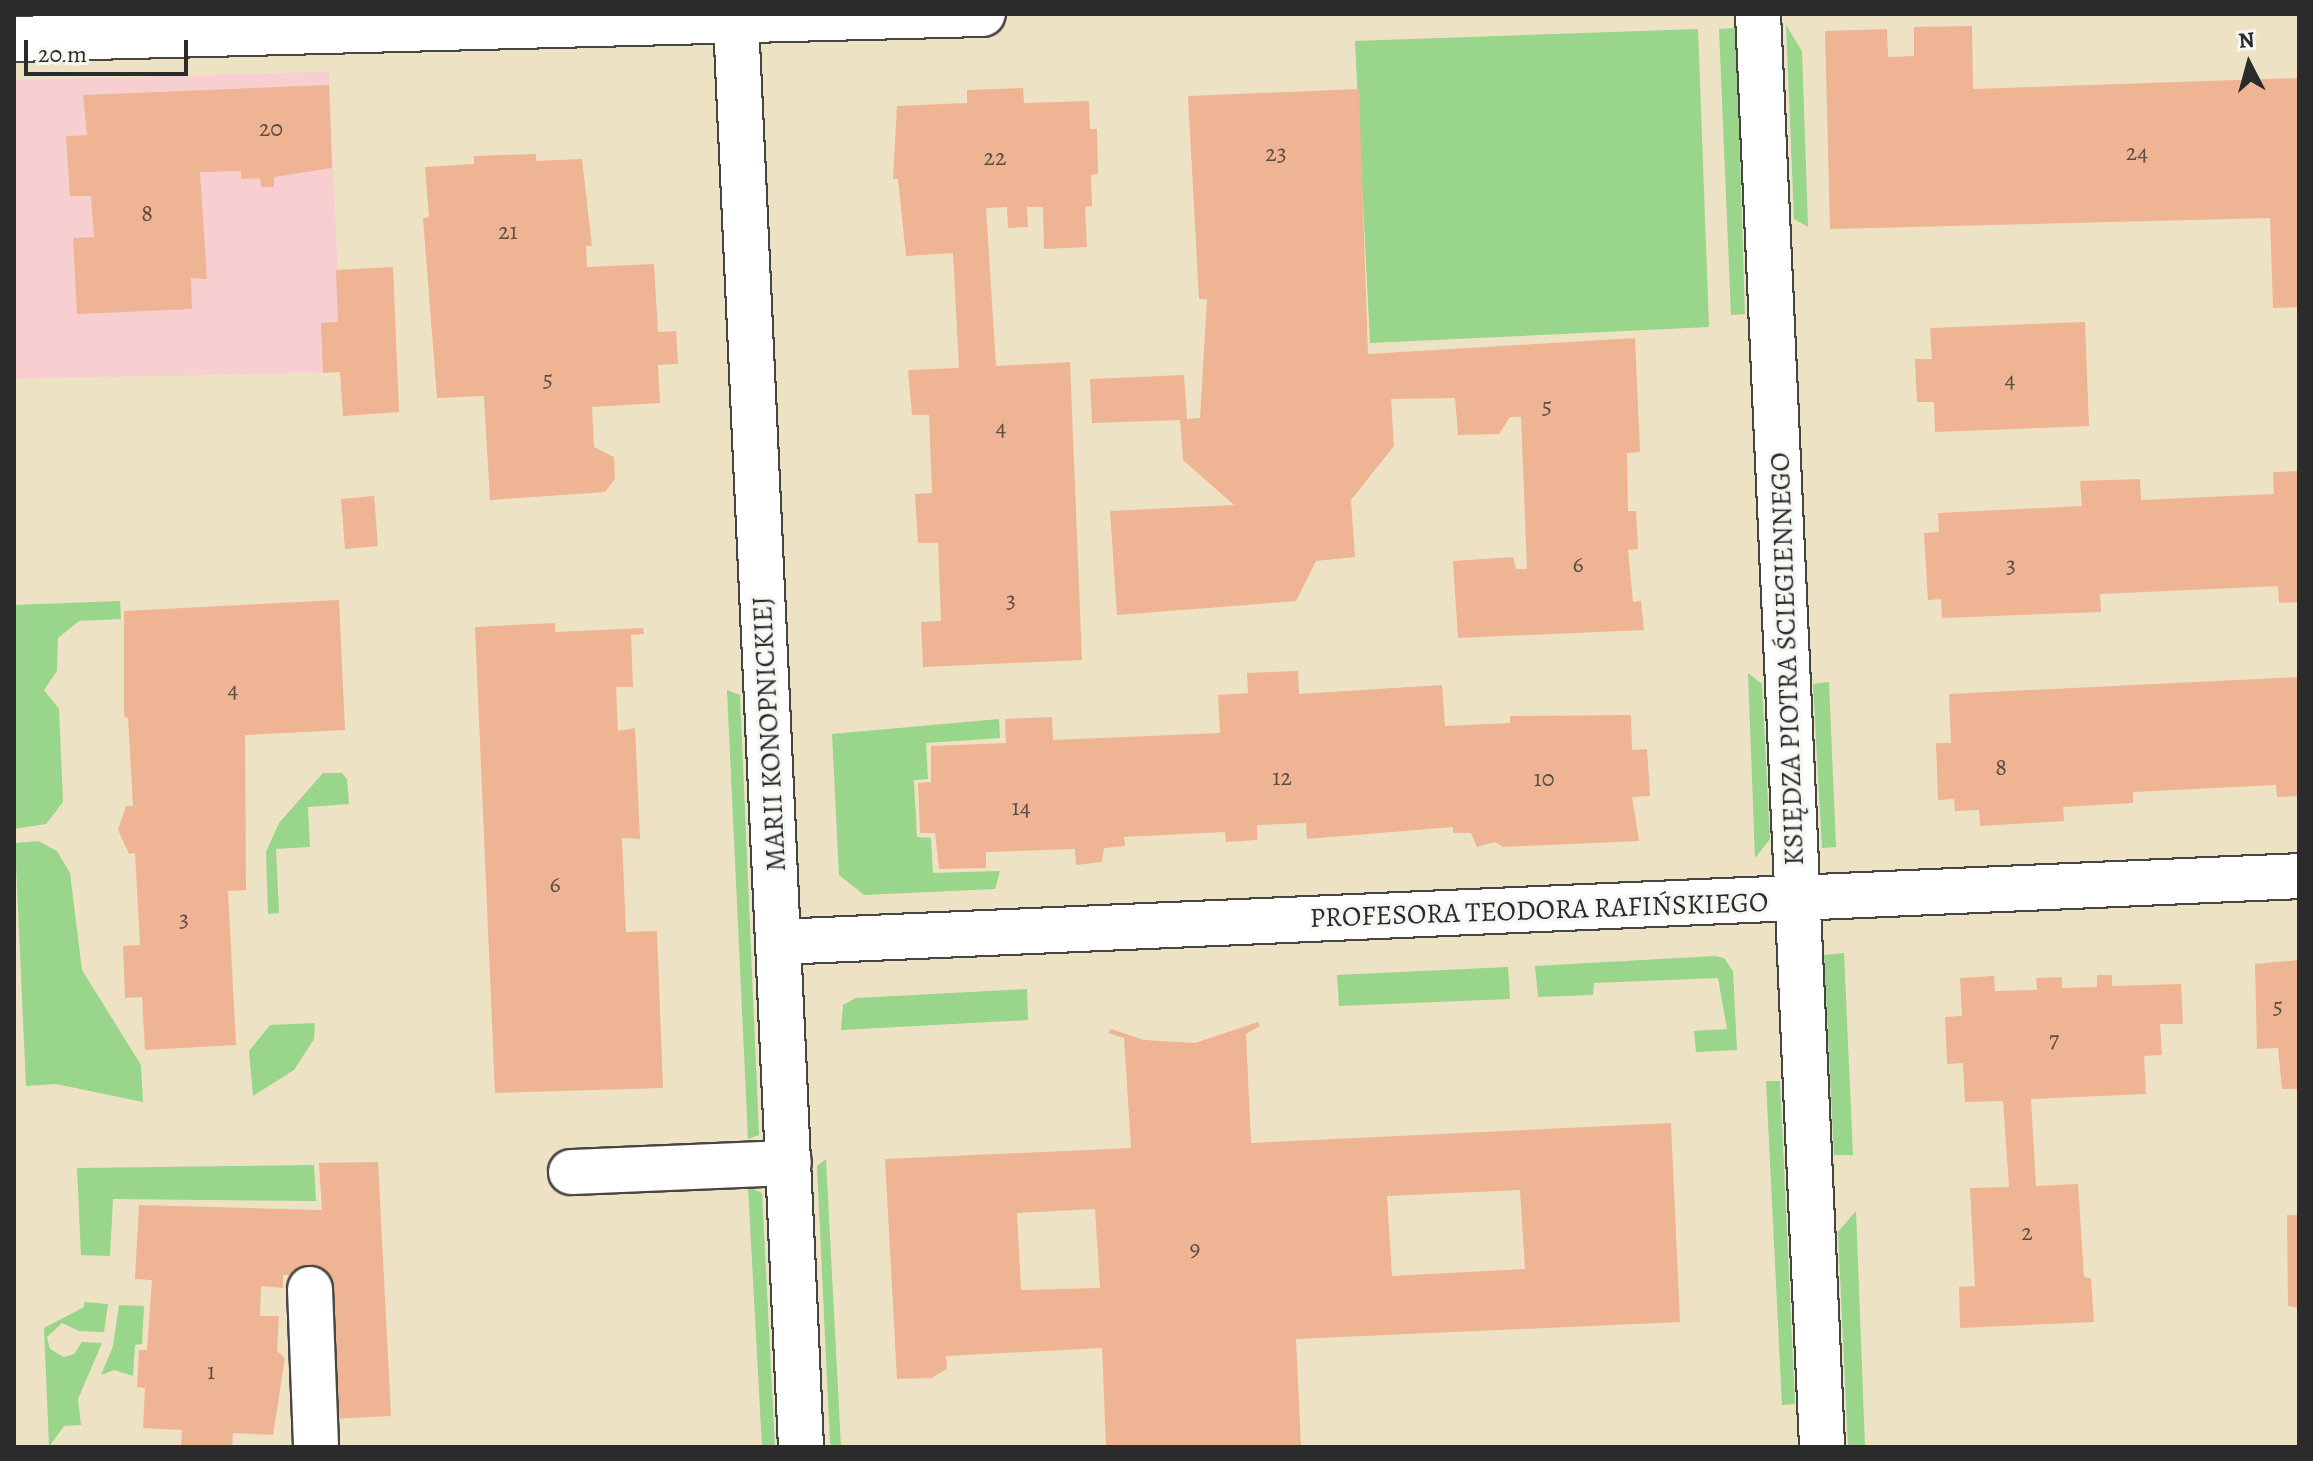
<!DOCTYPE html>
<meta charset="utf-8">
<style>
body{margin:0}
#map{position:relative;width:2313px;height:1461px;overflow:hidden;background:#eee2c4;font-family:Alegreya,serif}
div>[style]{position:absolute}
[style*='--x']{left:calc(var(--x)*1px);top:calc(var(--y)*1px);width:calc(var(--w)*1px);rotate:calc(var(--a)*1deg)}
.built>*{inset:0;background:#f7cfd0}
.green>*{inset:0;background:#99d58a}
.building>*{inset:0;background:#eeb494}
.roads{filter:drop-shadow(2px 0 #484642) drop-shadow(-2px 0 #484642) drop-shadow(0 2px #484642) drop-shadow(0 -2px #484642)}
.minor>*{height:44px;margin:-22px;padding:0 22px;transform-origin:22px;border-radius:22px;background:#fff}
span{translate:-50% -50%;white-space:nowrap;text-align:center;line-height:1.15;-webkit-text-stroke:6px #f6f6f2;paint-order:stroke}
.number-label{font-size:24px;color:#5c4d45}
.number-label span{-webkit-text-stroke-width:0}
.street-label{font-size:28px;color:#2b2b2b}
.frame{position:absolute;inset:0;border:16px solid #2b2b2b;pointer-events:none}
.north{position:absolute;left:2209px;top:24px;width:80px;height:80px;-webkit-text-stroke:6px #f6f6f2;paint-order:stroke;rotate:354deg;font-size:22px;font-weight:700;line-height:32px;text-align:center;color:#2b2b2b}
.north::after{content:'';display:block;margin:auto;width:28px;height:36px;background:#2b2b2b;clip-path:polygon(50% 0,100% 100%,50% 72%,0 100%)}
.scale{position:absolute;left:24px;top:40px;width:164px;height:36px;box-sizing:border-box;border:4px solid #2b2b2b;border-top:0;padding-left:10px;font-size:24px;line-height:28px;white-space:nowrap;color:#2b2b2b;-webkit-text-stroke:6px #f6f6f2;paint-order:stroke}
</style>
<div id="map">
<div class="built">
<div style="clip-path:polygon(329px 72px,342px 372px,14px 379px,14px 80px)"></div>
</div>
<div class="green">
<div style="clip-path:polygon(1786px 25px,1802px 51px,1808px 227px,1794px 219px)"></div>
<div style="clip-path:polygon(1736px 28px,1745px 314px,1731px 315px,1719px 29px)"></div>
<div style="clip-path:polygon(1698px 29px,1709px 327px,1370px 343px,1355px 41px)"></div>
<div style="clip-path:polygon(120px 601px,121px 619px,79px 621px,58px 638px,57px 671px,44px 690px,59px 709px,63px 802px,46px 824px,14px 829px,14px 605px)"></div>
<div style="clip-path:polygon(1748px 673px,1762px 684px,1770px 839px,1755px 858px)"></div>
<div style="clip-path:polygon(1829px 682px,1836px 847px,1822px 848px,1813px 684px)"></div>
<div style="clip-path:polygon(727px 690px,740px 695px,759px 1135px,748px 1139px)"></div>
<div style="clip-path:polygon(999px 719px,1000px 738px,926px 743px,928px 779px,914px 780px,917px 837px,931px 838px,933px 873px,1000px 871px,995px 889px,864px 895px,839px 875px,832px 734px)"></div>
<div style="clip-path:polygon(323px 773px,342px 773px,347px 779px,349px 804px,308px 807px,310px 847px,276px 849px,279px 913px,268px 914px,266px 852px,279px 823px)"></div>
<div style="clip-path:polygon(38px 841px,57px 851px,70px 873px,82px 970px,141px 1065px,143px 1102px,56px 1084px,26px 1086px,15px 843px)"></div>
<div style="clip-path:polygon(1844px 953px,1853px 1155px,1834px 1155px,1824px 955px)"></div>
<div style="clip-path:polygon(1715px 956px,1724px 958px,1733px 971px,1737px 1050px,1696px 1052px,1694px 1031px,1727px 1029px,1718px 978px,1594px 983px,1593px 995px,1538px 997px,1535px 966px)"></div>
<div style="clip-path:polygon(1508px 967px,1510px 999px,1339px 1006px,1337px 975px)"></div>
<div style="clip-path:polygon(1027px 989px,1028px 1020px,841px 1030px,843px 1005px,856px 998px)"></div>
<div style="clip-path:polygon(315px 1023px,314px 1039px,294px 1070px,253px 1096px,249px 1051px,270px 1025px)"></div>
<div style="clip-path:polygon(1766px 1081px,1780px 1081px,1795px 1404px,1782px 1405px)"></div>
<div style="clip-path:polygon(826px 1159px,841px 1447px,830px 1444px,817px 1166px)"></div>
<div style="clip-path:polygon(314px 1165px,316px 1201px,113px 1199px,110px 1256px,81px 1255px,77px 1168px)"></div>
<div style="clip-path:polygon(748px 1187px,762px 1193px,775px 1447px,762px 1447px)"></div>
<div style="clip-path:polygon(1856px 1211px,1865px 1447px,1848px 1447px,1838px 1232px)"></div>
<div style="clip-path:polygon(84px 1302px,108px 1304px,104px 1332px,79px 1331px,62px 1323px,47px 1337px,50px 1349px,64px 1357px,74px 1354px,82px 1342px,102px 1343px,78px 1399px,81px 1425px,64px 1426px,49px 1447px,44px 1328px,84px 1307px)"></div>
<div style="clip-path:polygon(119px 1305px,144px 1306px,142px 1344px,135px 1345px,133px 1376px,114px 1370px,101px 1375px,113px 1346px)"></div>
</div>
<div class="building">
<div style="clip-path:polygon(1972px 26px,1973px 89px,2299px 78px,2299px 307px,2273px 308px,2270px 218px,1830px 229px,1825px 31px,1887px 29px,1888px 57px,1914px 56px,1914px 27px)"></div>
<div style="clip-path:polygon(329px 85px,332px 168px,274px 177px,274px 187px,261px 187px,260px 178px,241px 179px,241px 171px,200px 172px,207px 279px,191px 278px,192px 309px,77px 314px,73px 238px,94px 237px,91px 196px,70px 196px,66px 136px,87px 135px,83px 95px)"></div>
<div style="clip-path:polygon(1023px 88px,1024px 103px,1089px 101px,1090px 129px,1097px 129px,1098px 174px,1091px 175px,1092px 206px,1085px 207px,1087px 247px,1044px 249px,1043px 207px,1027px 207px,1028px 227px,1008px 228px,1007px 207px,986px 208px,996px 366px,1070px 362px,1082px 660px,923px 667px,921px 622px,941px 621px,938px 543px,918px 543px,915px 494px,932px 493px,929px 415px,912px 415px,908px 370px,959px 368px,953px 253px,906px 256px,898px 179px,893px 179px,897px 106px,967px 103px,967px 90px)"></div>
<div style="clip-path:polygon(1359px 89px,1368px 354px,1635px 338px,1640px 452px,1627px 453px,1628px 511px,1636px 511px,1638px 549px,1628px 550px,1633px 602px,1641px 601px,1644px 630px,1458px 638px,1453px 561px,1513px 557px,1516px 569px,1527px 569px,1521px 417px,1510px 417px,1499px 434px,1458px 435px,1455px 398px,1391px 399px,1394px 446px,1351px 500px,1355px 557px,1316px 561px,1296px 601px,1117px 615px,1110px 511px,1234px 505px,1183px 460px,1180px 420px,1092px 423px,1090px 379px,1184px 375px,1187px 419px,1200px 418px,1207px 299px,1199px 299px,1188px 96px)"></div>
<div style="clip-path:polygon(536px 154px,536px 161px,582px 159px,592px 246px,586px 246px,587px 267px,654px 264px,658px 332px,676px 331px,678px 364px,658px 365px,660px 403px,592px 407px,594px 447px,614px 457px,615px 479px,605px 492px,490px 500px,484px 396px,437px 398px,423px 218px,429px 217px,425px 167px,474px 164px,474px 156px)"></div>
<div style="clip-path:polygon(393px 267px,399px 412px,343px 416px,340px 372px,323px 373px,321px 323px,338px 322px,336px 270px)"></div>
<div style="clip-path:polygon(2085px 322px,2089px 426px,1935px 432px,1934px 402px,1917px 402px,1916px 383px,1915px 359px,1932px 359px,1930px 328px)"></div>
<div style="clip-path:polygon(2299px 471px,2299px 602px,2279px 603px,2278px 586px,2100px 594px,2101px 612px,1942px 618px,1941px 599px,1928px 600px,1924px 533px,1939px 532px,1938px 513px,2082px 506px,2080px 481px,2140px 479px,2141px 500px,2274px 494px,2273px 472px)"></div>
<div style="clip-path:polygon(374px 496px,378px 546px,345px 549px,341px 499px)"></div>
<div style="clip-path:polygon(339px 600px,345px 730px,245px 735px,246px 890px,228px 891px,236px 1045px,145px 1050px,142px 997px,125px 998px,123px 946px,140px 945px,135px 853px,129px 854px,118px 830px,126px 806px,133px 806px,128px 718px,124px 717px,124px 611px)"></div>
<div style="clip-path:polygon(555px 623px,555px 632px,643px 628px,644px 634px,631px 635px,633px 687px,616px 687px,618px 731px,635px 728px,640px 839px,622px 838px,626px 932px,657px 931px,663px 1088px,495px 1093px,475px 627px)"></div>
<div style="clip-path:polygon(1298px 671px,1299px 694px,1442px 685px,1445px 726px,1510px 723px,1510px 716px,1631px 715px,1632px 750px,1647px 749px,1650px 796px,1632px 797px,1639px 841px,1503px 847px,1495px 842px,1477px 847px,1471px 833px,1453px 833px,1453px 827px,1307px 839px,1306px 823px,1257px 825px,1257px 840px,1226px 842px,1225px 832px,1124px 837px,1125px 846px,1104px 848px,1102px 862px,1076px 865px,1075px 849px,986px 852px,986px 868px,939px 869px,935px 833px,920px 833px,918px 783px,931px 782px,931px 746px,1006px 743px,1005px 719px,1052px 717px,1053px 740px,1220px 733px,1218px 695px,1248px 693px,1247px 673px)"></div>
<div style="clip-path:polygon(2299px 677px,2299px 796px,2277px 797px,2276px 785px,2133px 792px,2133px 803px,2063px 807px,2064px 821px,1980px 826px,1979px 810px,1955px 811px,1954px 799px,1938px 800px,1936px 743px,1951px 743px,1949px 694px)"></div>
<div style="clip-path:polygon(2299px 960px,2299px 1089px,2282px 1089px,2278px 1048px,2257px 1049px,2255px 964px)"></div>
<div style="clip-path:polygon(2097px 975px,2112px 975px,2112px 986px,2181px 984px,2183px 1024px,2160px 1024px,2162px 1055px,2144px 1056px,2146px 1094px,2031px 1099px,2036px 1186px,2078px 1184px,2084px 1277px,2091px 1278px,2094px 1322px,1960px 1328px,1959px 1287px,1975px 1286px,1970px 1188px,2009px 1187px,2003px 1101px,1965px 1102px,1963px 1063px,1947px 1064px,1945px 1017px,1962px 1016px,1960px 978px,1994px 976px,1995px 991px,2037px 990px,2036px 978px,2062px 977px,2062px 988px,2097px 987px)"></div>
<div style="clip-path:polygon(evenodd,1258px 1022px,1260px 1026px,1246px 1034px,1251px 1143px,1671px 1123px,1680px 1322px,1296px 1339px,1301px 1447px,1106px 1447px,1102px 1348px,946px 1356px,947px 1369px,931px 1378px,897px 1379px,885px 1159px,1131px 1148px,1124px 1038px,1108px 1033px,1111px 1029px,1144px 1040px,1195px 1043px,1258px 1022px,1520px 1190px,1525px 1269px,1392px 1276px,1387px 1196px,1520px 1190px,1258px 1022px,1095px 1209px,1100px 1288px,1021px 1290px,1017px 1213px,1095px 1209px)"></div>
<div style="clip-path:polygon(378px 1162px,391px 1416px,332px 1419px,325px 1273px,283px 1275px,283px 1288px,261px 1286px,260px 1316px,279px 1316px,277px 1351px,285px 1358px,273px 1435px,233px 1433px,232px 1447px,181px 1447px,182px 1430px,143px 1428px,145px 1388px,137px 1387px,139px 1350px,147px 1350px,152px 1280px,135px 1279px,139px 1205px,322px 1210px,319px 1163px)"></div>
<div style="clip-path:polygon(2287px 1215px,2299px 1215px,2299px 1308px,2288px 1306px)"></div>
</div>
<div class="roads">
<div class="minor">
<div style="--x:1758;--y:14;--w:1434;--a:87.44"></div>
<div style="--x:736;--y:21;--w:1427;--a:87.39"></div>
<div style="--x:14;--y:39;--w:969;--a:-1.48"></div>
<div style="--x:778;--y:942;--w:1522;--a:-2.48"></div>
<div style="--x:571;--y:1172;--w:218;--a:-2.4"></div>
<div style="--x:310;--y:1289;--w:158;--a:87.8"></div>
</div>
</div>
<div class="number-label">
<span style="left:271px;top:129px">20</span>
<span style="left:2137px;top:153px">24</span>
<span style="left:1276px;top:154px">23</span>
<span style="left:995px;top:158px">22</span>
<span style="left:147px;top:214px">8</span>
<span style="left:508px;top:232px">21</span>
<span style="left:548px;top:380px">5</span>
<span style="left:2010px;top:380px">4</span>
<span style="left:1547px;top:407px">5</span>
<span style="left:1001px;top:428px">4</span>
<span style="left:1578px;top:565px">6</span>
<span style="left:2011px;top:566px">3</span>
<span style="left:1011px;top:601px">3</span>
<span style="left:233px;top:690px">4</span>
<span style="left:2001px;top:768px">8</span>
<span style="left:1282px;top:778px">12</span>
<span style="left:1544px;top:779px">10</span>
<span style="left:1021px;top:808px">14</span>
<span style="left:555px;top:885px">6</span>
<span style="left:184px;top:920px">3</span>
<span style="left:2278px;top:1007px">5</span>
<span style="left:2054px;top:1040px">7</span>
<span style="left:2027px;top:1233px">2</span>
<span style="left:1195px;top:1249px">9</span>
<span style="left:211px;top:1372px">1</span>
</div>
<div class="street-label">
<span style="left:1787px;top:659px;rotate:-92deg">KSIĘDZA PIOTRA ŚCIEGIENNEGO</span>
<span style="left:769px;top:734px;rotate:-93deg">MARII KONOPNICKIEJ</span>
<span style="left:1539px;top:910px;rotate:-2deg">PROFESORA TEODORA RAFIŃSKIEGO</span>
</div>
<div class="frame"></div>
<div class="north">N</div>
<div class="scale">20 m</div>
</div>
